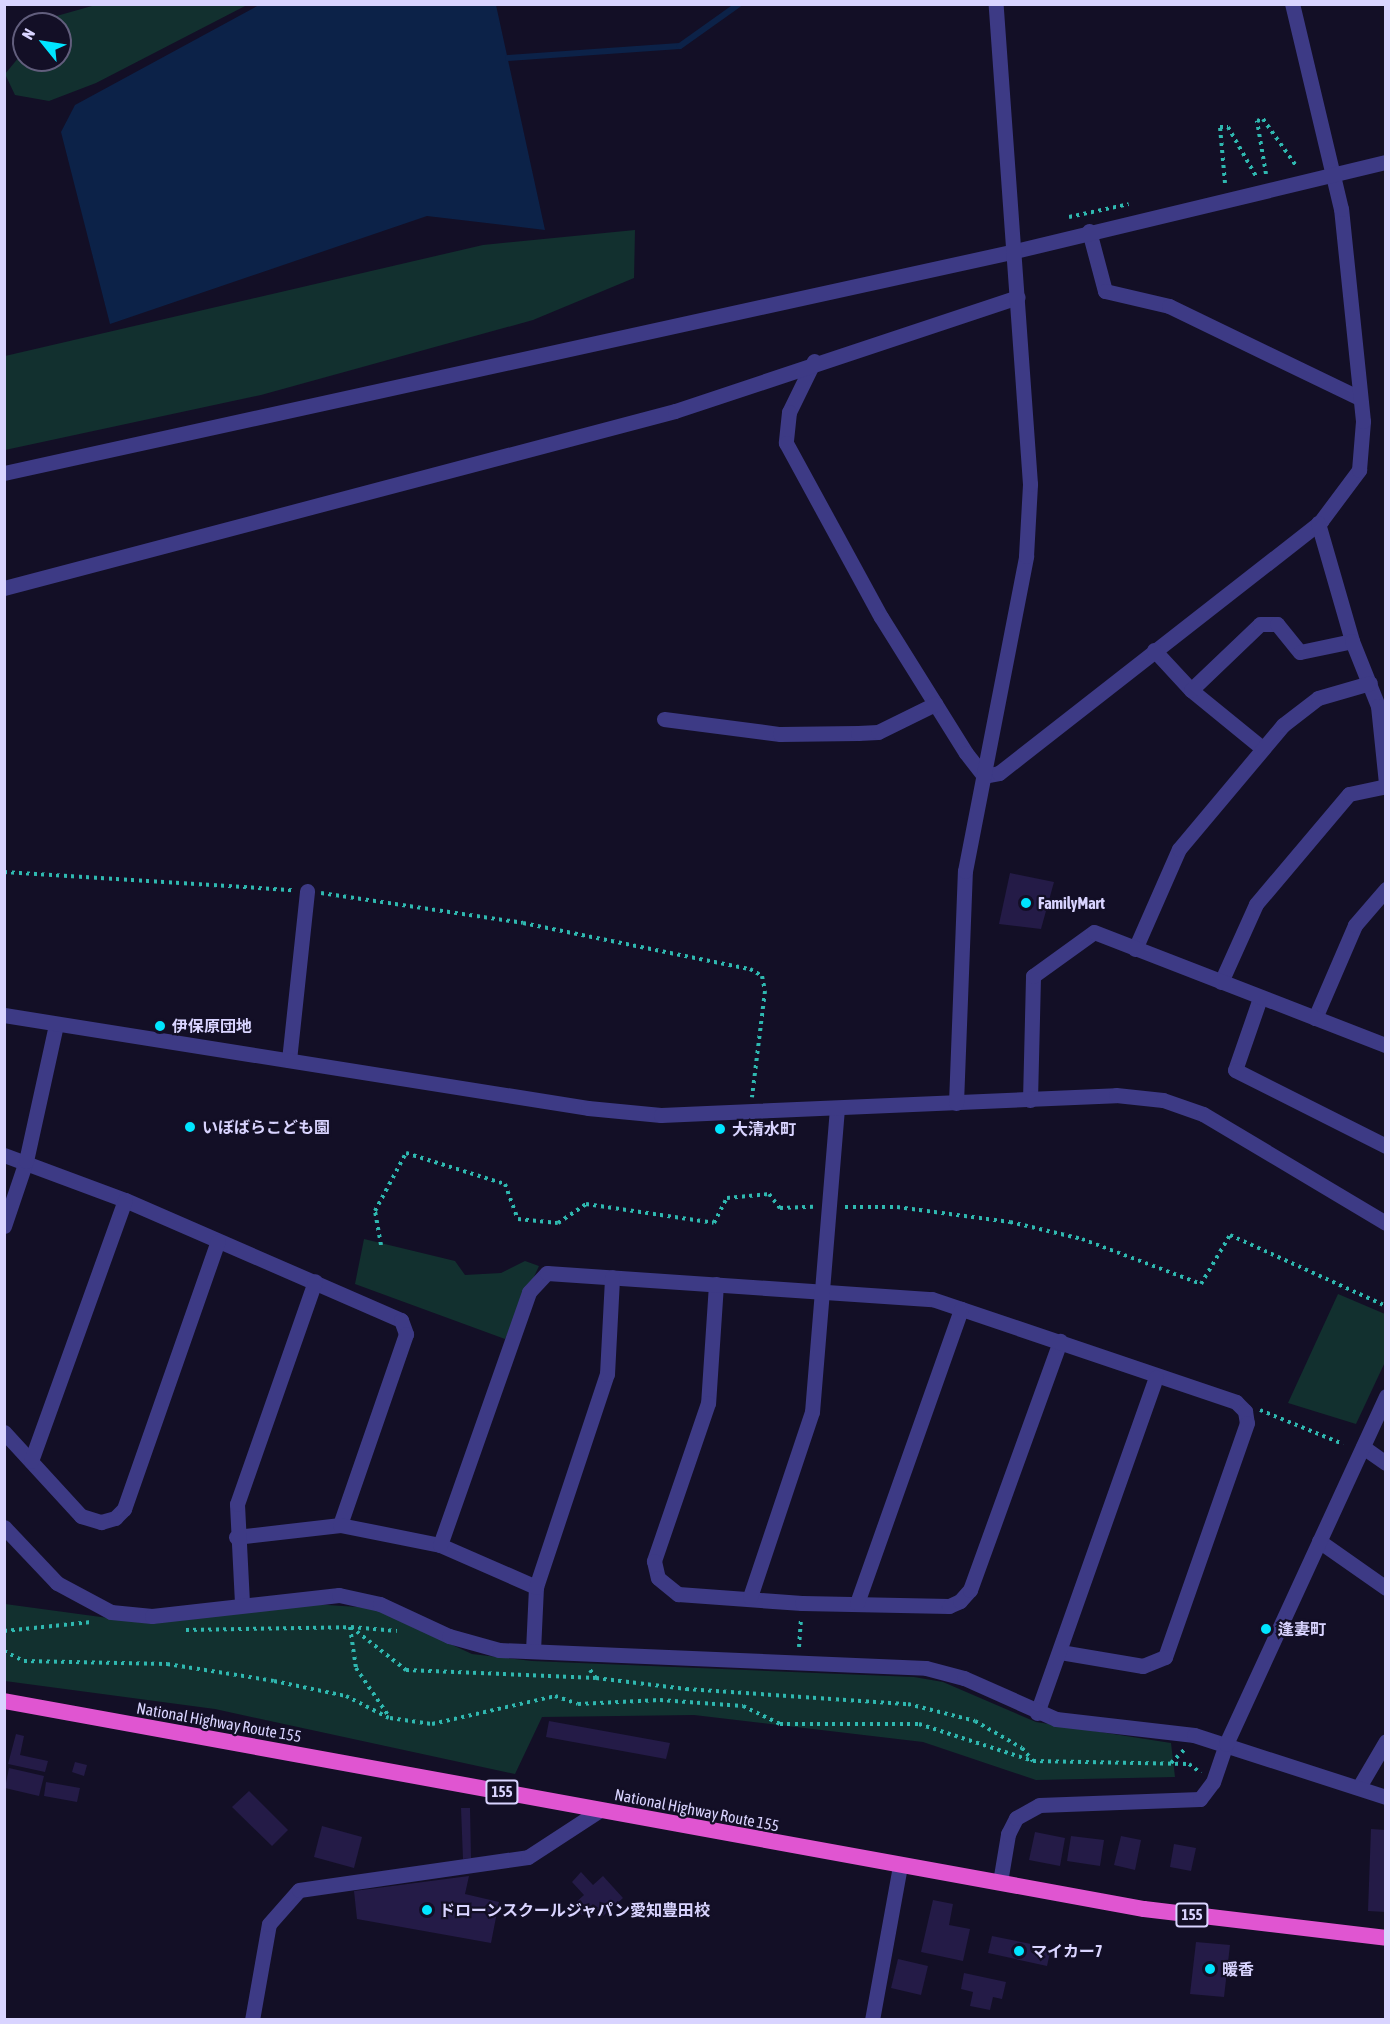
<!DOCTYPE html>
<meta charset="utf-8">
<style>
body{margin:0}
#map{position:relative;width:1390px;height:2024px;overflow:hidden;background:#130f26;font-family:"Asap Condensed","Noto Sans JP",sans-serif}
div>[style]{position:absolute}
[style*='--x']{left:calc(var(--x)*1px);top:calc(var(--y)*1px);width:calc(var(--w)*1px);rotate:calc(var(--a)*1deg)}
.green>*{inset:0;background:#12302f}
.water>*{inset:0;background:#0c2248}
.stream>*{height:6px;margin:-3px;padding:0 3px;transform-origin:3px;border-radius:3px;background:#0c2248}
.building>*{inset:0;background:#241b47}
.path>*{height:4px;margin-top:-2px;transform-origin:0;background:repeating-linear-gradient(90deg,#2fb8b0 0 3px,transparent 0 7.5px)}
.minor>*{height:15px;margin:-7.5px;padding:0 7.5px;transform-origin:7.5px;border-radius:7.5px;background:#3d3a85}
.tertiary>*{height:15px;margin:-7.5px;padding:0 7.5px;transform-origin:7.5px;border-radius:7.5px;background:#3d3a85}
.trunk>*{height:16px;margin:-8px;padding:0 8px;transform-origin:8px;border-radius:8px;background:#e055d1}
.dots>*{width:16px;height:16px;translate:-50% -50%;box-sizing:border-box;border:3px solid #130f26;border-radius:50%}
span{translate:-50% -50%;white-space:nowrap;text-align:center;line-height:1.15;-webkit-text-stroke:4.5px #130f26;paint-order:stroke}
.shield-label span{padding:2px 4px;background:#130f26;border:2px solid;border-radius:4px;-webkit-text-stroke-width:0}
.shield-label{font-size:15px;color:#d9d4ff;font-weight:700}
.poi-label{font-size:16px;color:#d9d4ff;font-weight:700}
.left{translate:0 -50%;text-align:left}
.street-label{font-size:16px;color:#d9d4ff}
.frame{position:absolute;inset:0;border:6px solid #d9d4ff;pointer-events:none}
.north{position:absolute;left:12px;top:12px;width:60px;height:60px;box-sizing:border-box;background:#130f26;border:2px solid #625e7d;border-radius:50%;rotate:300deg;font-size:16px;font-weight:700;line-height:24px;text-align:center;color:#d9d4ff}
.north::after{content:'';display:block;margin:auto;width:21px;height:27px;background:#00e5ff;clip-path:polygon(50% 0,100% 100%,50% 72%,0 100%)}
</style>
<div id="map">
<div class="green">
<div style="clip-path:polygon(99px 4px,247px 4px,247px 5px,96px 83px,49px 101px,15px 95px,5px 74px,24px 51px,24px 60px,60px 60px,60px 24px,46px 24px,53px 17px)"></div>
<div style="clip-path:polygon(635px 230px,634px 278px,533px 320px,261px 395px,5px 450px,5px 356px,483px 245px)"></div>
<div style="clip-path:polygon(364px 1239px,455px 1261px,465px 1275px,501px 1273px,525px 1261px,539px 1266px,505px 1339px,355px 1284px)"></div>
<div style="clip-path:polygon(1338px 1294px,1385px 1314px,1385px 1362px,1356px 1424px,1288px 1403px)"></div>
<div style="clip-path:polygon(5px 1604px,145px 1623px,313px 1604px,372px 1608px,472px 1654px,532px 1661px,914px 1677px,943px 1682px,1036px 1722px,1171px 1743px,1175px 1777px,1036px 1780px,923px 1742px,694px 1715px,542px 1717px,515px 1774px,215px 1709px,5px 1681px)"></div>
</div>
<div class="water">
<div style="clip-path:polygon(259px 5px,496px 5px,545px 230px,427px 216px,110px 324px,61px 132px,75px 105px)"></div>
</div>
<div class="stream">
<div style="--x:508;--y:58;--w:172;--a:-4"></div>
<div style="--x:680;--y:46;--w:72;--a:-35.4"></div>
</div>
<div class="building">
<div style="clip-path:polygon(1010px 873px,1054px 882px,1041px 929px,999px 924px)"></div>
<div style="clip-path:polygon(549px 1721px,670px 1743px,666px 1759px,546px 1737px)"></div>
<div style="clip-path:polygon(16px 1734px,24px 1736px,20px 1755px,48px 1761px,45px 1772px,8px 1764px)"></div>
<div style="clip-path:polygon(75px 1762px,87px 1765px,84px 1776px,72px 1772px)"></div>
<div style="clip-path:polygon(9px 1768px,44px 1776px,39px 1796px,5px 1788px)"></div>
<div style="clip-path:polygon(46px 1782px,80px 1788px,77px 1802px,44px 1796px)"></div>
<div style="clip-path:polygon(249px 1791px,288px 1830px,272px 1846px,232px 1807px)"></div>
<div style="clip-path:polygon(461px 1808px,470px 1808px,471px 1858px,463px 1859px)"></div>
<div style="clip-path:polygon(322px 1826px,362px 1837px,354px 1868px,314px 1857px)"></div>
<div style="clip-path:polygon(1371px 1829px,1386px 1830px,1386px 1912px,1368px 1911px)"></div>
<div style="clip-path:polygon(1035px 1832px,1065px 1838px,1060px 1866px,1029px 1860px)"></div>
<div style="clip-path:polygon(1071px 1836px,1104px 1840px,1100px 1866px,1067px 1861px)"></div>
<div style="clip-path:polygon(1121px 1836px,1141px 1840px,1135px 1870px,1114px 1865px)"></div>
<div style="clip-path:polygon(1174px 1844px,1196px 1848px,1191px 1871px,1170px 1867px)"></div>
<div style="clip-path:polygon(581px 1872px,593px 1885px,603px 1876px,623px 1898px,603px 1916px,593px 1904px,582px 1915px,573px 1905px,584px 1895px,572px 1882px)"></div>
<div style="clip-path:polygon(469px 1876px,465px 1894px,499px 1902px,491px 1943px,357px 1919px,354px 1891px)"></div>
<div style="clip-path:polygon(933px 1900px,953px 1904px,949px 1925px,970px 1929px,963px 1961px,921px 1952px)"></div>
<div style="clip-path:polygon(992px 1936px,1051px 1948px,1047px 1966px,988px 1953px)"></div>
<div style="clip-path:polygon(1196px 1942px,1230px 1945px,1224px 1997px,1190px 1994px)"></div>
<div style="clip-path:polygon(898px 1959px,928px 1966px,921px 1995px,891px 1988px)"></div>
<div style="clip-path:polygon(964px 1973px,1006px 1982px,1002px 1999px,993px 1997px,990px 2010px,970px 2006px,973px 1992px,961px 1989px)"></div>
</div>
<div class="path">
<div style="--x:1266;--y:174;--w:54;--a:-99.6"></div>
<div style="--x:1257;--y:121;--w:6;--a:-18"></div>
<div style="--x:1263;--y:119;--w:59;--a:54.7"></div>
<div style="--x:1225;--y:183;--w:56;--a:-95.1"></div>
<div style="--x:1220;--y:127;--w:8;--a:0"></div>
<div style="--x:1228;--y:127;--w:56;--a:60.3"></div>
<div style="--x:1069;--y:217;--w:61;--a:-12.2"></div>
<div style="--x:4;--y:872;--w:289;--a:3.6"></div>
<div style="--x:321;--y:893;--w:204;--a:8.4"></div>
<div style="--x:523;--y:923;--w:232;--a:11.5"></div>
<div style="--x:750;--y:969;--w:14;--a:30"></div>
<div style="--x:762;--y:976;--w:15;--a:79"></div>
<div style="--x:765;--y:991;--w:107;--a:97"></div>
<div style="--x:845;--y:1207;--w:52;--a:0"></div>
<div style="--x:897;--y:1207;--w:114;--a:7.6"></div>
<div style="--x:1010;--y:1222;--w:74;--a:13.3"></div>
<div style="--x:1082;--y:1239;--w:127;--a:20.7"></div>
<div style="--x:1201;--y:1284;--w:57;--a:-59.4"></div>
<div style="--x:1230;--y:1235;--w:171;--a:24.5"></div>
<div style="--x:381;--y:1245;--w:35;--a:-100"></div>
<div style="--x:375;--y:1211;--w:66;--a:-61.9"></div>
<div style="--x:406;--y:1153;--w:104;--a:17.4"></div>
<div style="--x:505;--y:1184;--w:37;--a:70"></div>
<div style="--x:518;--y:1219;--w:40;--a:5.7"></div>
<div style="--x:558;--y:1223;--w:34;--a:-34"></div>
<div style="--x:586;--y:1204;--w:129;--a:8.4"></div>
<div style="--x:714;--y:1223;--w:28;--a:-63"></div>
<div style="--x:727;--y:1198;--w:42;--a:-5.4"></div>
<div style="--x:769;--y:1194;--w:18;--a:52"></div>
<div style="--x:780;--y:1208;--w:33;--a:-2"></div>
<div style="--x:1260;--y:1410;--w:90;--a:22.3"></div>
<div style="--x:351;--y:1627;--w:70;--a:38"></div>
<div style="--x:406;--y:1670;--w:190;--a:2.4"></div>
<div style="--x:351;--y:1627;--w:46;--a:5"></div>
<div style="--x:186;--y:1630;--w:164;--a:-1"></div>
<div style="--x:350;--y:1627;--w:41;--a:81.7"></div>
<div style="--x:356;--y:1668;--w:60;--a:55.8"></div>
<div style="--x:390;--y:1718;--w:42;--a:8.1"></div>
<div style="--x:432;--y:1724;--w:126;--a:-12.8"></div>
<div style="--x:555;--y:1696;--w:24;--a:19"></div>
<div style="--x:578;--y:1704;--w:82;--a:-2.8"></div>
<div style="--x:660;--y:1700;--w:83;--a:4.1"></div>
<div style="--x:743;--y:1706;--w:41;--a:25.9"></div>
<div style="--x:780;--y:1724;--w:139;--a:0"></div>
<div style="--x:919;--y:1724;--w:120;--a:18"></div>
<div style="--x:1033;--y:1761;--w:156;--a:1.1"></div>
<div style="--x:1189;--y:1764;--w:15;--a:37"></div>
<div style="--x:4;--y:1631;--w:88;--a:-5.8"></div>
<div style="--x:799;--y:1647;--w:28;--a:-86"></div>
<div style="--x:4;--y:1651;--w:22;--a:27"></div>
<div style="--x:24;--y:1661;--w:143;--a:1.2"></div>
<div style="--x:167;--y:1664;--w:108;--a:9"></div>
<div style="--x:274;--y:1681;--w:74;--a:11.8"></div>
<div style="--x:346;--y:1696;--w:48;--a:27.1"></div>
<div style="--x:590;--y:1670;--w:10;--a:53"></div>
<div style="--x:596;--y:1678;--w:91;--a:7"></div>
<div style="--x:686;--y:1689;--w:223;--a:3.9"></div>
<div style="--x:908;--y:1704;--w:69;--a:14.2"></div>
<div style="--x:975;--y:1721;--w:54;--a:29.9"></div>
<div style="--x:1022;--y:1748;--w:17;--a:50"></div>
<div style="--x:1171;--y:1763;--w:20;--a:-45"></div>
</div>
<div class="minor">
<div style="--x:1089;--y:231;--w:62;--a:75.1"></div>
<div style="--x:1105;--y:291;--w:66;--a:13.2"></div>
<div style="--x:1169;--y:306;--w:211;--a:25.8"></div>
<div style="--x:814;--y:361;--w:57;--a:116.1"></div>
<div style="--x:789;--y:412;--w:31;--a:96"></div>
<div style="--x:786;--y:443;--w:198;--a:61.4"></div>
<div style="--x:881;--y:617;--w:160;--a:58"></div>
<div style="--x:966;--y:753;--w:29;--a:52"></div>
<div style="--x:984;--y:776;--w:15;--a:-11"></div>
<div style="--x:999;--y:773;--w:409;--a:-38"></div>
<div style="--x:1321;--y:521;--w:64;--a:-53.3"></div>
<div style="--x:1359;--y:470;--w:49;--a:-85.3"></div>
<div style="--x:1363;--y:421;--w:213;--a:-95.9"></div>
<div style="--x:1341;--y:209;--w:211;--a:-103.4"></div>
<div style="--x:1318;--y:523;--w:123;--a:73.9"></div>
<div style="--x:4;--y:588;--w:694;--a:-14.78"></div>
<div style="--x:675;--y:411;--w:361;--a:-18.4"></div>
<div style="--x:1154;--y:650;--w:54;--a:47.2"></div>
<div style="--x:1191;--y:690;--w:92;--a:39.2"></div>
<div style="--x:1191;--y:690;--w:95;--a:-43.7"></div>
<div style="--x:1260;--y:624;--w:17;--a:0"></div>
<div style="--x:1277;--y:624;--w:36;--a:51"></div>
<div style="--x:1300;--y:652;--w:53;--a:-11.9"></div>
<div style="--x:1352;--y:641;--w:70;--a:68.2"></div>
<div style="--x:1378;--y:706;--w:77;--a:84.1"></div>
<div style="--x:664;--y:719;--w:117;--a:7.4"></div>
<div style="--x:780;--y:734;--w:78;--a:-0.7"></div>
<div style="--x:858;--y:733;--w:20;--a:-3"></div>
<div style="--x:878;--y:732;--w:64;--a:-26.2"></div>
<div style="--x:1135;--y:949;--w:109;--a:-66.3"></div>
<div style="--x:1179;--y:849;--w:162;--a:-50"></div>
<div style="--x:1283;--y:725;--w:44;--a:-37.6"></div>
<div style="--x:1318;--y:698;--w:54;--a:-16.1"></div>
<div style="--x:1221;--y:982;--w:85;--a:-65.8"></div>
<div style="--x:1256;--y:904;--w:144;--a:-49.8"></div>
<div style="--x:1349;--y:794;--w:38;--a:-12"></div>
<div style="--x:1260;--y:998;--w:76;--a:109.1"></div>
<div style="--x:1235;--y:1070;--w:169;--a:26.7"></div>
<div style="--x:1315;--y:1018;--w:101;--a:-66.7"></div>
<div style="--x:1355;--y:925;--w:48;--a:-49.3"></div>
<div style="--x:289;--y:1060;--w:170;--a:-83.9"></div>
<div style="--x:1030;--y:1100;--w:124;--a:-88.6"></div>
<div style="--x:1033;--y:976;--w:75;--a:-35.8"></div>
<div style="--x:1094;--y:932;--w:313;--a:21.2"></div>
<div style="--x:4;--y:1155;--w:129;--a:20.4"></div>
<div style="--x:125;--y:1200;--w:301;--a:23.5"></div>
<div style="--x:401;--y:1320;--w:15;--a:70"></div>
<div style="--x:406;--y:1334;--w:202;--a:109.1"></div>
<div style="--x:4;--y:1226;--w:69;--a:-71.3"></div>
<div style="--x:26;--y:1161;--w:140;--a:-77.6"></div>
<div style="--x:716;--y:1284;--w:119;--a:93.8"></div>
<div style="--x:708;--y:1403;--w:167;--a:108.9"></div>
<div style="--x:654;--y:1561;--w:17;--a:77"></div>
<div style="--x:658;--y:1578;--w:26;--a:39"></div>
<div style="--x:678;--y:1594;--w:124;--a:4.2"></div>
<div style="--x:802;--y:1603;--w:147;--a:1.2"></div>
<div style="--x:949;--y:1606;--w:12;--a:-24"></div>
<div style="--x:960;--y:1601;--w:15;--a:-48"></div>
<div style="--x:970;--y:1590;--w:265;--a:-70.1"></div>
<div style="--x:4;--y:1432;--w:114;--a:47.5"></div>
<div style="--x:81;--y:1516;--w:21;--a:17"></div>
<div style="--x:101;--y:1522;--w:15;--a:-16"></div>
<div style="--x:115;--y:1518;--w:13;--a:-45"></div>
<div style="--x:124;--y:1509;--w:284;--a:-70.7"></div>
<div style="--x:1363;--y:1447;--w:28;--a:35"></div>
<div style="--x:31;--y:1461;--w:277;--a:-70.2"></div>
<div style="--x:236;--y:1537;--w:105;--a:-6.6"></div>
<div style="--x:340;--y:1525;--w:102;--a:11.3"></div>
<div style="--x:440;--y:1545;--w:105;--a:23.6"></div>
<div style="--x:536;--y:1587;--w:64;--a:92.7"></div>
<div style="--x:1319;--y:1541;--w:82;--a:35"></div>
<div style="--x:440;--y:1545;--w:268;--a:-70.6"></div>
<div style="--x:529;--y:1292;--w:26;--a:-47"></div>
<div style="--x:547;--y:1273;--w:386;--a:3.9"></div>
<div style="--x:932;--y:1299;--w:321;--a:18.7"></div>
<div style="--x:1236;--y:1402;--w:13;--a:45"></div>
<div style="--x:1245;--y:1411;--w:12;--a:81"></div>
<div style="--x:1247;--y:1423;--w:248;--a:109.3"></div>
<div style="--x:1165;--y:1657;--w:24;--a:158"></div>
<div style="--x:1143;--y:1666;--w:84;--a:-170.4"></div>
<div style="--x:536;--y:1587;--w:225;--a:-71.6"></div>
<div style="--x:607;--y:1374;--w:97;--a:-87"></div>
<div style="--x:750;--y:1597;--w:195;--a:-71.5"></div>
<div style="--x:812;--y:1412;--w:303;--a:-85.3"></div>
<div style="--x:242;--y:1603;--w:99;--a:-92.9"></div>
<div style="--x:237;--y:1504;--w:236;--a:-70.7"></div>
<div style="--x:857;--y:1603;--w:312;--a:-70.5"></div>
<div style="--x:1037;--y:1713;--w:356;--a:-70.5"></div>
<div style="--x:1359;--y:1787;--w:53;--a:-59.6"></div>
<div style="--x:252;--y:2020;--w:97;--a:-80"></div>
<div style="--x:269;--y:1924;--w:45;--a:-48.6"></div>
<div style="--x:299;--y:1890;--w:231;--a:-8.2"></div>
<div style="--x:528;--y:1857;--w:86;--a:-33.1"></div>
<div style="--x:872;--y:2020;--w:157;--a:-79.7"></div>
</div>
<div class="tertiary">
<div style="--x:4;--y:473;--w:1035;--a:-12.38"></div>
<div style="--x:1015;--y:251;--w:382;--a:-13.5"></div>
<div style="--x:4;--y:1015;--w:591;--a:9.05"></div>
<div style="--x:588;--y:1108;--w:73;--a:5.5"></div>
<div style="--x:661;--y:1115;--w:455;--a:-2.5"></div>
<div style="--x:1116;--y:1095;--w:47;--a:6.1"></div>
<div style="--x:1163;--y:1100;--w:42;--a:19.3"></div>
<div style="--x:1203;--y:1114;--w:213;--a:30.8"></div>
<div style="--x:956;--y:1103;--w:232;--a:-87.8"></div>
<div style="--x:965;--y:871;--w:321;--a:-79"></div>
<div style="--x:1026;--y:556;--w:72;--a:-86.8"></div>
<div style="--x:1030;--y:484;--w:481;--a:-94.1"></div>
<div style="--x:4;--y:1527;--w:77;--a:46.6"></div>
<div style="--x:57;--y:1583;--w:61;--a:28.2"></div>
<div style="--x:111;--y:1612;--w:41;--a:5.6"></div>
<div style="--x:152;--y:1616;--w:188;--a:-6.4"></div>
<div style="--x:339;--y:1595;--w:42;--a:12.4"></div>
<div style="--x:380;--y:1604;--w:76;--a:24.9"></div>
<div style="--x:449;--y:1636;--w:52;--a:15.6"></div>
<div style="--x:499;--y:1650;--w:427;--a:2.4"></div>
<div style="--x:926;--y:1668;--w:39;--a:15"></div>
<div style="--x:964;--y:1678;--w:101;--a:24"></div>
<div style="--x:1056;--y:1719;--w:139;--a:6.6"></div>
<div style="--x:1194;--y:1735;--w:202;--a:17.9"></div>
<div style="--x:1000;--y:1882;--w:49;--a:-80.5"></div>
<div style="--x:1008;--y:1834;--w:18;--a:-63"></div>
<div style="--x:1016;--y:1818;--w:26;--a:-29"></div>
<div style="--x:1039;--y:1805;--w:161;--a:-2.1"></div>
<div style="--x:1200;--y:1799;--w:21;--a:-53"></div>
<div style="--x:1213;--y:1782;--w:40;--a:-71.1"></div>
<div style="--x:1226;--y:1744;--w:383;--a:-65.3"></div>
</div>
<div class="trunk">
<div style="--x:4;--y:1701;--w:1159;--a:10.34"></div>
<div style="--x:1144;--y:1909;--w:244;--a:6.8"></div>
</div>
<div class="dots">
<div style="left:1026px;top:903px;background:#00e5ff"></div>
<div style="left:160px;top:1026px;background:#00e5ff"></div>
<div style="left:190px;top:1127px;background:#00e5ff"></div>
<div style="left:720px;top:1129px;background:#00e5ff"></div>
<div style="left:1266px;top:1629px;background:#00e5ff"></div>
<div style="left:427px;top:1910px;background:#00e5ff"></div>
<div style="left:1019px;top:1951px;background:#00e5ff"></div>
<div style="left:1210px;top:1969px;background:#00e5ff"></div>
</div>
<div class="shield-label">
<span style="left:502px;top:1792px">155</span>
<span style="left:1192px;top:1915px">155</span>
</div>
<div class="poi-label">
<span class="left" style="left:1038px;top:903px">FamilyMart</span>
<span class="left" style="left:172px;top:1026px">伊保原団地</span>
<span class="left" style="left:202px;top:1127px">いぼばらこども園</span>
<span class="left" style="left:732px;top:1129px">大清水町</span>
<span class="left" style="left:1278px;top:1629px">逢妻町</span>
<span class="left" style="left:439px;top:1910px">ドローンスクールジャパン愛知豊田校</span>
<span class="left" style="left:1031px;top:1951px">マイカー7</span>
<span class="left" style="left:1222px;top:1969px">暖香</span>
</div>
<div class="street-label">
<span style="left:219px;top:1722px;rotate:10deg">National Highway Route 155</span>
<span style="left:697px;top:1810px;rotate:11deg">National Highway Route 155</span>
</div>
<div class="frame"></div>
<div class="north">N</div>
</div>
